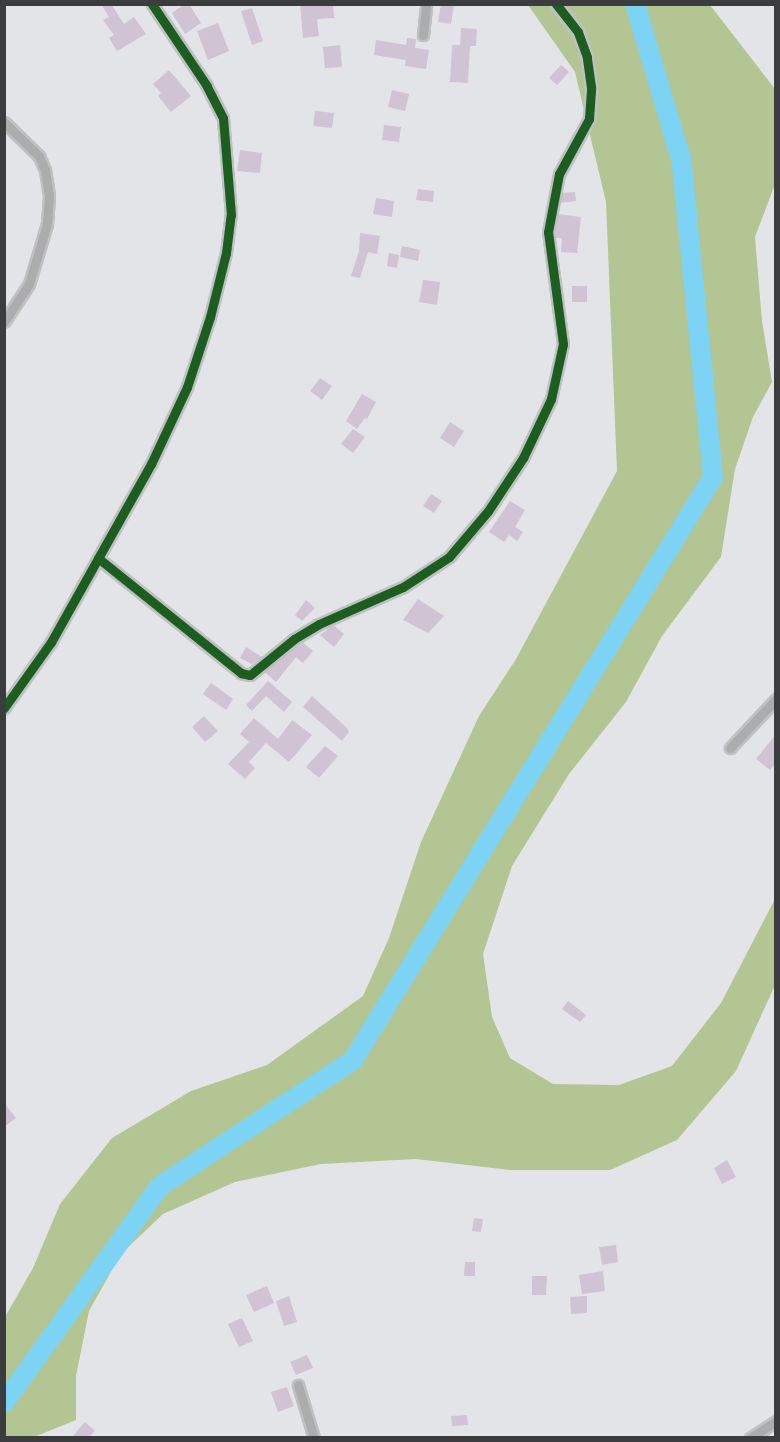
<!DOCTYPE html>
<style>
body{margin:0}
#map{position:relative;width:780px;height:1442px;overflow:hidden;background:#e3e4e8;font-family:Merriweather,serif}
div>[style]{position:absolute}
[style*='--x']{left:calc(var(--x)*1px);top:calc(var(--y)*1px);width:calc(var(--w)*1px);rotate:calc(var(--a)*1deg)}
.forest>*{inset:0;background:#b4c594}
.river>*{height:20px;margin:-10px;padding:0 10px;transform-origin:10px;border-radius:10px;background:#7cd3f4}
.building>*{inset:0;background:#d0c3d3}
.roads{filter:drop-shadow(2px 0 #bfc0c2) drop-shadow(-2px 0 #bfc0c2) drop-shadow(0 2px #bfc0c2) drop-shadow(0 -2px #bfc0c2)}
.minor>*{height:9px;margin:-4.5px;padding:0 4.5px;transform-origin:4.5px;border-radius:4.5px;background:#acacac}
.cycleway>*{height:9px;margin:-4.5px;padding:0 4.5px;transform-origin:4.5px;border-radius:4.5px;background:#1b5e20}
span{translate:-50% -50%;white-space:nowrap;text-align:center;line-height:1.15;-webkit-text-stroke:5px #eff1f6;paint-order:stroke}
.frame{position:absolute;inset:0;border:6px solid #3b3c3e;pointer-events:none}
</style>
<div id="map">
<div class="forest">
<div style="clip-path:polygon(528px 5px,710px 5px,775px 89px,775px 184px,755px 237px,762px 321px,772px 382px,753px 417px,735px 469px,721px 557px,662px 636px,626px 702px,569px 774px,512px 866px,483px 954px,492px 1017px,510px 1058px,553px 1084px,619px 1085px,672px 1066px,721px 1003px,775px 899px,775px 985px,736px 1071px,677px 1140px,610px 1170px,511px 1170px,416px 1159px,321px 1164px,235px 1182px,163px 1214px,121px 1254px,89px 1311px,76px 1376px,76px 1420px,34px 1437px,5px 1438px,5px 1317px,33px 1268px,60px 1204px,112px 1138px,191px 1091px,267px 1065px,363px 996px,389px 938px,421px 842px,479px 716px,516px 659px,617px 471px,606px 202px,575px 72px)"></div>
</div>
<div class="river">
<div style="--x:4;--y:1403;--w:267;--a:-54.3"></div>
<div style="--x:160;--y:1186;--w:230;--a:-33.1"></div>
<div style="--x:353;--y:1060;--w:685;--a:-58.3"></div>
<div style="--x:713;--y:477;--w:320;--a:-95.7"></div>
<div style="--x:681;--y:159;--w:162;--a:-106.5"></div>
</div>
<div class="building">
<div style="clip-path:polygon(101px 4px,111px 4px,124px 24px,134px 17px,146px 34px,117px 51px,109px 38px,114px 35px,103px 20px,109px 17px)"></div>
<div style="clip-path:polygon(185px 4px,189px 4px,201px 23px,185px 34px,172px 13px)"></div>
<div style="clip-path:polygon(300px 4px,333px 4px,334px 18px,317px 19px,319px 36px,303px 38px)"></div>
<div style="clip-path:polygon(441px 4px,454px 4px,451px 24px,438px 22px)"></div>
<div style="clip-path:polygon(252px 8px,263px 41px,252px 45px,241px 11px)"></div>
<div style="clip-path:polygon(218px 23px,229px 51px,208px 60px,197px 31px)"></div>
<div style="clip-path:polygon(461px 28px,477px 29px,476px 46px,470px 46px,468px 83px,450px 82px,452px 45px,460px 45px)"></div>
<div style="clip-path:polygon(407px 38px,416px 39px,415px 48px,429px 50px,426px 69px,405px 66px,406px 60px,374px 55px,376px 40px,406px 45px)"></div>
<div style="clip-path:polygon(340px 45px,342px 67px,325px 68px,323px 47px)"></div>
<div style="clip-path:polygon(561px 65px,569px 72px,557px 85px,549px 78px)"></div>
<div style="clip-path:polygon(169px 70px,191px 96px,171px 112px,158px 96px,161px 93px,153px 84px)"></div>
<div style="clip-path:polygon(392px 90px,409px 94px,405px 111px,388px 107px)"></div>
<div style="clip-path:polygon(315px 111px,334px 113px,332px 128px,313px 126px)"></div>
<div style="clip-path:polygon(384px 125px,401px 127px,399px 142px,382px 140px)"></div>
<div style="clip-path:polygon(240px 150px,262px 153px,260px 173px,237px 171px)"></div>
<div style="clip-path:polygon(418px 189px,434px 191px,433px 202px,416px 200px)"></div>
<div style="clip-path:polygon(575px 192px,576px 201px,560px 203px,562px 193px)"></div>
<div style="clip-path:polygon(376px 198px,394px 201px,392px 217px,373px 214px)"></div>
<div style="clip-path:polygon(558px 214px,581px 217px,577px 253px,561px 252px,562px 238px,556px 238px,555px 232px)"></div>
<div style="clip-path:polygon(360px 233px,380px 236px,377px 254px,368px 252px,360px 278px,351px 276px,359px 251px)"></div>
<div style="clip-path:polygon(402px 246px,420px 250px,418px 261px,400px 257px)"></div>
<div style="clip-path:polygon(389px 253px,399px 255px,397px 268px,387px 266px)"></div>
<div style="clip-path:polygon(423px 280px,440px 282px,437px 305px,419px 302px)"></div>
<div style="clip-path:polygon(572px 286px,587px 286px,587px 302px,572px 302px)"></div>
<div style="clip-path:polygon(320px 378px,332px 386px,322px 400px,310px 391px)"></div>
<div style="clip-path:polygon(362px 394px,376px 402px,367px 419px,365px 418px,357px 429px,346px 421px)"></div>
<div style="clip-path:polygon(450px 422px,464px 431px,454px 447px,440px 438px)"></div>
<div style="clip-path:polygon(353px 429px,365px 437px,353px 453px,341px 444px)"></div>
<div style="clip-path:polygon(431px 494px,442px 501px,434px 513px,423px 506px)"></div>
<div style="clip-path:polygon(510px 501px,525px 510px,515px 527px,523px 532px,517px 541px,509px 535px,504px 542px,489px 532px)"></div>
<div style="clip-path:polygon(418px 599px,444px 616px,428px 633px,403px 620px)"></div>
<div style="clip-path:polygon(306px 600px,315px 608px,302px 621px,295px 615px)"></div>
<div style="clip-path:polygon(333px 625px,344px 634px,334px 647px,320px 635px)"></div>
<div style="clip-path:polygon(302px 642px,313px 651px,303px 663px,296px 657px,276px 682px,265px 672px)"></div>
<div style="clip-path:polygon(246px 647px,262px 657px,252px 664px,240px 658px)"></div>
<div style="clip-path:polygon(268px 681px,292px 702px,284px 712px,266px 696px,252px 711px,246px 705px)"></div>
<div style="clip-path:polygon(211px 683px,233px 699px,226px 710px,203px 694px)"></div>
<div style="clip-path:polygon(312px 696px,347px 728px,349px 732px,342px 741px,303px 707px)"></div>
<div style="clip-path:polygon(204px 716px,218px 731px,205px 742px,192px 727px)"></div>
<div style="clip-path:polygon(254px 718px,278px 739px,292px 720px,312px 735px,289px 762px,266px 743px,249px 762px,255px 768px,245px 779px,228px 764px,249px 742px,240px 734px)"></div>
<div style="clip-path:polygon(776px 734px,776px 763px,770px 770px,756px 759px)"></div>
<div style="clip-path:polygon(325px 746px,338px 756px,319px 778px,306px 767px)"></div>
<div style="clip-path:polygon(568px 1001px,586px 1015px,580px 1022px,562px 1009px)"></div>
<div style="clip-path:polygon(4px 1103px,16px 1118px,4px 1127px)"></div>
<div style="clip-path:polygon(727px 1160px,736px 1177px,722px 1184px,714px 1168px)"></div>
<div style="clip-path:polygon(474px 1218px,483px 1219px,481px 1232px,472px 1231px)"></div>
<div style="clip-path:polygon(616px 1245px,618px 1262px,602px 1265px,599px 1247px)"></div>
<div style="clip-path:polygon(465px 1262px,475px 1262px,475px 1276px,464px 1276px)"></div>
<div style="clip-path:polygon(603px 1271px,605px 1291px,582px 1294px,579px 1275px)"></div>
<div style="clip-path:polygon(532px 1276px,547px 1276px,546px 1295px,532px 1295px)"></div>
<div style="clip-path:polygon(267px 1286px,274px 1303px,254px 1312px,246px 1295px)"></div>
<div style="clip-path:polygon(289px 1296px,297px 1322px,284px 1326px,276px 1301px)"></div>
<div style="clip-path:polygon(587px 1296px,587px 1313px,571px 1314px,570px 1297px)"></div>
<div style="clip-path:polygon(242px 1318px,253px 1341px,239px 1347px,228px 1324px)"></div>
<div style="clip-path:polygon(307px 1355px,313px 1368px,296px 1375px,290px 1362px)"></div>
<div style="clip-path:polygon(287px 1387px,294px 1406px,278px 1412px,271px 1392px)"></div>
<div style="clip-path:polygon(467px 1415px,468px 1425px,452px 1426px,451px 1416px)"></div>
<div style="clip-path:polygon(85px 1422px,95px 1431px,89px 1437px,72px 1437px)"></div>
</div>
<div class="roads">
<div class="minor">
<div style="--x:423;--y:35;--w:31;--a:-84"></div>
<div style="--x:4;--y:122;--w:49;--a:44.2"></div>
<div style="--x:39;--y:156;--w:15;--a:67"></div>
<div style="--x:45;--y:170;--w:26;--a:81"></div>
<div style="--x:49;--y:196;--w:28;--a:94"></div>
<div style="--x:47;--y:224;--w:63;--a:106.7"></div>
<div style="--x:29;--y:284;--w:45;--a:123.3"></div>
<div style="--x:98;--y:558;--w:184;--a:38.8"></div>
<div style="--x:241;--y:673;--w:9;--a:13"></div>
<div style="--x:250;--y:675;--w:57;--a:-39.3"></div>
<div style="--x:294;--y:639;--w:29;--a:-31"></div>
<div style="--x:319;--y:624;--w:92;--a:-23.8"></div>
<div style="--x:403;--y:587;--w:55;--a:-33.1"></div>
<div style="--x:449;--y:557;--w:60;--a:-49.7"></div>
<div style="--x:488;--y:511;--w:64;--a:-56.6"></div>
<div style="--x:523;--y:458;--w:65;--a:-64.6"></div>
<div style="--x:551;--y:399;--w:56;--a:-77.7"></div>
<div style="--x:563;--y:344;--w:113;--a:-97.6"></div>
<div style="--x:548;--y:232;--w:59;--a:-79.3"></div>
<div style="--x:559;--y:174;--w:63;--a:-61.4"></div>
<div style="--x:589;--y:119;--w:32;--a:-86"></div>
<div style="--x:591;--y:87;--w:30;--a:-98"></div>
<div style="--x:587;--y:57;--w:27;--a:-110"></div>
<div style="--x:578;--y:32;--w:36;--a:-128"></div>
<div style="--x:4;--y:708;--w:81;--a:-54.5"></div>
<div style="--x:51;--y:642;--w:204;--a:-60.7"></div>
<div style="--x:151;--y:464;--w:85;--a:-64.9"></div>
<div style="--x:187;--y:387;--w:74;--a:-71.8"></div>
<div style="--x:210;--y:317;--w:66;--a:-76"></div>
<div style="--x:226;--y:253;--w:38;--a:-83"></div>
<div style="--x:231;--y:215;--w:97;--a:-94.7"></div>
<div style="--x:223;--y:118;--w:36;--a:-117"></div>
<div style="--x:207;--y:86;--w:99;--a:-123.9"></div>
<div style="--x:730;--y:748;--w:67;--a:-46.8"></div>
<div style="--x:298;--y:1385;--w:55;--a:73.2"></div>
<div style="--x:750;--y:1438;--w:31;--a:-33"></div>
</div>
</div>
<div class="cycleway">
<div style="--x:98;--y:558;--w:184;--a:38.8"></div>
<div style="--x:241;--y:673;--w:9;--a:13"></div>
<div style="--x:250;--y:675;--w:57;--a:-39.3"></div>
<div style="--x:294;--y:639;--w:29;--a:-31"></div>
<div style="--x:319;--y:624;--w:92;--a:-23.8"></div>
<div style="--x:403;--y:587;--w:55;--a:-33.1"></div>
<div style="--x:449;--y:557;--w:60;--a:-49.7"></div>
<div style="--x:488;--y:511;--w:64;--a:-56.6"></div>
<div style="--x:523;--y:458;--w:65;--a:-64.6"></div>
<div style="--x:551;--y:399;--w:56;--a:-77.7"></div>
<div style="--x:563;--y:344;--w:113;--a:-97.6"></div>
<div style="--x:548;--y:232;--w:59;--a:-79.3"></div>
<div style="--x:559;--y:174;--w:63;--a:-61.4"></div>
<div style="--x:589;--y:119;--w:32;--a:-86"></div>
<div style="--x:591;--y:87;--w:30;--a:-98"></div>
<div style="--x:587;--y:57;--w:27;--a:-110"></div>
<div style="--x:578;--y:32;--w:36;--a:-128"></div>
<div style="--x:4;--y:708;--w:81;--a:-54.5"></div>
<div style="--x:51;--y:642;--w:204;--a:-60.7"></div>
<div style="--x:151;--y:464;--w:85;--a:-64.9"></div>
<div style="--x:187;--y:387;--w:74;--a:-71.8"></div>
<div style="--x:210;--y:317;--w:66;--a:-76"></div>
<div style="--x:226;--y:253;--w:38;--a:-83"></div>
<div style="--x:231;--y:215;--w:97;--a:-94.7"></div>
<div style="--x:223;--y:118;--w:36;--a:-117"></div>
<div style="--x:207;--y:86;--w:99;--a:-123.9"></div>
</div>
<div class="frame"></div>
</div>
